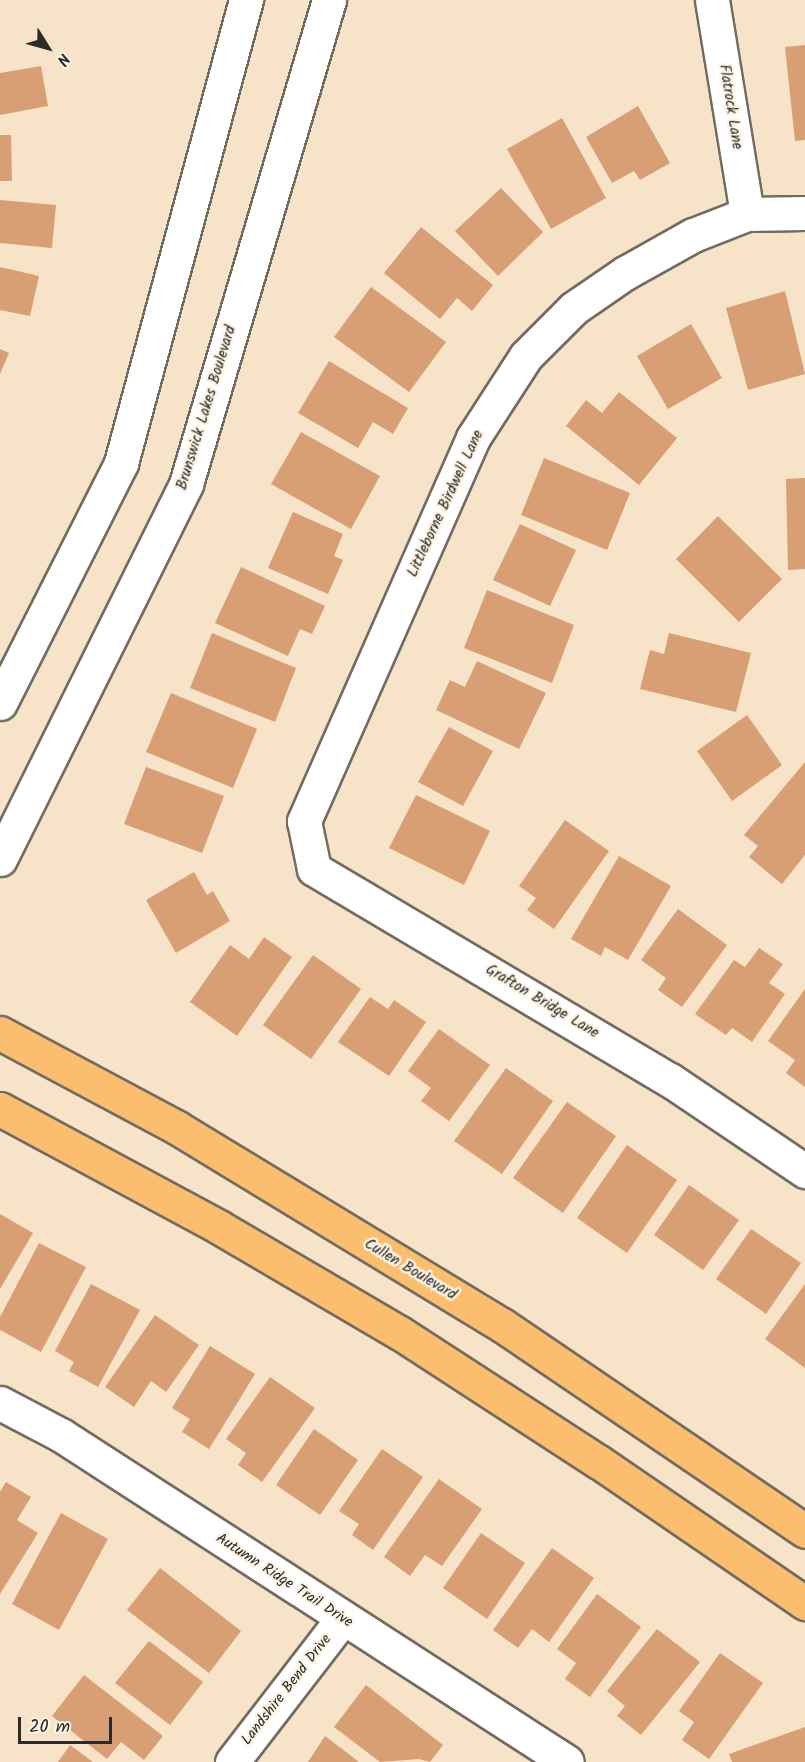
<!DOCTYPE html>
<style>
body{margin:0}
#map{position:relative;width:805px;height:1762px;overflow:hidden;background:#f6e3c8;font-family:Kalam,sans-serif}
div>[style]{position:absolute}
[style*='--x']{left:calc(var(--x)*1px);top:calc(var(--y)*1px);width:calc(var(--w)*1px);rotate:calc(var(--a)*1deg)}
.building>*{inset:0;background:#d89f75}
.roads{filter:drop-shadow(2px 0 #726b62) drop-shadow(-2px 0 #726b62) drop-shadow(0 2px #726b62) drop-shadow(0 -2px #726b62)}
.street>*{height:33px;margin:-16.5px;padding:0 16.5px;transform-origin:16.5px;border-radius:16.5px;background:#fff}
.primary>*{height:33px;margin:-16.5px;padding:0 16.5px;transform-origin:16.5px;border-radius:16.5px;background:#fbbe6e}
span{translate:-50% -50%;white-space:nowrap;text-align:center;line-height:1.15;-webkit-text-stroke:5px #fcf5e5;paint-order:stroke}
.street-label{font-size:15px;color:#2b2b2b}
.north{position:absolute;left:18px;top:18px;width:60px;height:60px;-webkit-text-stroke:4px #fcf5e5;paint-order:stroke;rotate:127deg;font-size:16px;font-weight:700;line-height:24px;text-align:center;color:#2b2b2b}
.north::after{content:'';display:block;margin:auto;width:21px;height:27px;background:#2b2b2b;clip-path:polygon(50% 0,100% 100%,50% 72%,0 100%)}
.scale{position:absolute;left:18px;top:1717px;width:94px;height:27px;box-sizing:border-box;border:3px solid #2b2b2b;border-top:0;padding-left:8px;font-size:18px;line-height:21px;white-space:nowrap;color:#2b2b2b;-webkit-text-stroke:4px #fcf5e5;paint-order:stroke}
</style>
<div id="map">
<div class="building">
<div style="clip-path:polygon(805px 45px,805px 140px,795px 141px,785px 47px)"></div>
<div style="clip-path:polygon(41px 66px,48px 106px,0 115px,0 73px)"></div>
<div style="clip-path:polygon(638px 106px,670px 163px,640px 180px,634px 171px,612px 183px,586px 137px)"></div>
<div style="clip-path:polygon(562px 118px,606px 198px,551px 229px,507px 149px)"></div>
<div style="clip-path:polygon(0 135px,11px 135px,12px 181px,0 181px)"></div>
<div style="clip-path:polygon(501px 188px,543px 232px,498px 276px,455px 231px)"></div>
<div style="clip-path:polygon(0 200px,56px 205px,52px 248px,0 243px)"></div>
<div style="clip-path:polygon(421px 227px,493px 285px,472px 311px,457px 298px,440px 319px,384px 273px)"></div>
<div style="clip-path:polygon(0 267px,39px 276px,30px 316px,0 310px)"></div>
<div style="clip-path:polygon(371px 287px,446px 342px,409px 392px,334px 337px)"></div>
<div style="clip-path:polygon(785px 291px,805px 374px,748px 390px,726px 308px)"></div>
<div style="clip-path:polygon(691px 324px,722px 378px,668px 409px,637px 356px)"></div>
<div style="clip-path:polygon(0 349px,9px 353px,0 374px)"></div>
<div style="clip-path:polygon(329px 361px,408px 408px,393px 434px,373px 422px,358px 448px,298px 413px)"></div>
<div style="clip-path:polygon(619px 392px,677px 438px,639px 485px,566px 426px,586px 400px,602px 413px)"></div>
<div style="clip-path:polygon(301px 432px,380px 476px,351px 529px,271px 484px)"></div>
<div style="clip-path:polygon(544px 458px,630px 493px,607px 550px,521px 515px)"></div>
<div style="clip-path:polygon(805px 478px,805px 569px,788px 570px,786px 479px)"></div>
<div style="clip-path:polygon(293px 512px,343px 534px,334px 556px,343px 560px,328px 594px,268px 568px)"></div>
<div style="clip-path:polygon(718px 516px,782px 579px,739px 622px,676px 559px)"></div>
<div style="clip-path:polygon(520px 524px,576px 550px,550px 606px,493px 580px)"></div>
<div style="clip-path:polygon(241px 567px,325px 606px,312px 634px,300px 629px,288px 656px,215px 623px)"></div>
<div style="clip-path:polygon(487px 590px,574px 625px,552px 683px,464px 648px)"></div>
<div style="clip-path:polygon(212px 633px,296px 668px,275px 722px,190px 688px)"></div>
<div style="clip-path:polygon(669px 633px,751px 653px,736px 712px,640px 689px,650px 650px,664px 654px)"></div>
<div style="clip-path:polygon(477px 661px,546px 693px,519px 749px,436px 710px,450px 680px,465px 687px)"></div>
<div style="clip-path:polygon(171px 693px,257px 729px,233px 788px,146px 752px)"></div>
<div style="clip-path:polygon(747px 715px,782px 765px,732px 801px,697px 751px)"></div>
<div style="clip-path:polygon(449px 727px,493px 751px,463px 806px,418px 782px)"></div>
<div style="clip-path:polygon(805px 762px,805px 855px,782px 884px,749px 857px,758px 846px,744px 835px)"></div>
<div style="clip-path:polygon(146px 767px,224px 796px,202px 853px,124px 824px)"></div>
<div style="clip-path:polygon(416px 795px,490px 831px,464px 885px,389px 848px)"></div>
<div style="clip-path:polygon(565px 820px,609px 851px,554px 929px,527px 910px,536px 898px,519px 886px)"></div>
<div style="clip-path:polygon(619px 856px,671px 886px,628px 960px,605px 947px,601px 956px,571px 939px)"></div>
<div style="clip-path:polygon(194px 872px,207px 895px,213px 891px,230px 921px,176px 953px,146px 900px)"></div>
<div style="clip-path:polygon(678px 909px,727px 945px,682px 1007px,658px 990px,666px 978px,641px 960px)"></div>
<div style="clip-path:polygon(264px 937px,292px 957px,237px 1036px,190px 1002px,230px 945px,249px 959px)"></div>
<div style="clip-path:polygon(759px 948px,783px 964px,769px 983px,785px 994px,752px 1042px,732px 1028px,726px 1035px,695px 1014px,734px 960px,745px 967px)"></div>
<div style="clip-path:polygon(313px 955px,361px 989px,311px 1059px,263px 1025px)"></div>
<div style="clip-path:polygon(805px 989px,805px 1087px,786px 1073px,795px 1060px,768px 1041px)"></div>
<div style="clip-path:polygon(370px 997px,388px 1009px,394px 1000px,426px 1022px,389px 1076px,338px 1042px)"></div>
<div style="clip-path:polygon(439px 1029px,490px 1065px,449px 1121px,421px 1101px,431px 1088px,408px 1071px)"></div>
<div style="clip-path:polygon(506px 1068px,553px 1101px,502px 1174px,454px 1141px)"></div>
<div style="clip-path:polygon(567px 1102px,616px 1136px,563px 1213px,513px 1178px)"></div>
<div style="clip-path:polygon(627px 1145px,677px 1180px,627px 1253px,577px 1218px)"></div>
<div style="clip-path:polygon(689px 1185px,739px 1220px,703px 1270px,654px 1235px)"></div>
<div style="clip-path:polygon(0 1214px,33px 1233px,0 1289px)"></div>
<div style="clip-path:polygon(751px 1229px,801px 1263px,766px 1314px,716px 1279px)"></div>
<div style="clip-path:polygon(39px 1243px,86px 1267px,41px 1352px,0 1330px,0 1317px)"></div>
<div style="clip-path:polygon(91px 1284px,140px 1310px,98px 1387px,69px 1371px,74px 1362px,55px 1351px)"></div>
<div style="clip-path:polygon(805px 1284px,805px 1368px,765px 1339px)"></div>
<div style="clip-path:polygon(155px 1315px,199px 1345px,166px 1392px,151px 1381px,134px 1407px,105px 1387px)"></div>
<div style="clip-path:polygon(210px 1346px,255px 1374px,209px 1449px,182px 1432px,190px 1419px,172px 1408px)"></div>
<div style="clip-path:polygon(270px 1377px,315px 1408px,262px 1482px,238px 1465px,246px 1453px,226px 1439px)"></div>
<div style="clip-path:polygon(314px 1429px,358px 1460px,320px 1515px,276px 1485px)"></div>
<div style="clip-path:polygon(382px 1449px,423px 1477px,373px 1550px,352px 1535px,359px 1524px,339px 1511px)"></div>
<div style="clip-path:polygon(439px 1479px,482px 1509px,442px 1566px,425px 1555px,410px 1576px,384px 1557px)"></div>
<div style="clip-path:polygon(6px 1482px,31px 1497px,17px 1520px,38px 1533px,0 1594px,0 1492px)"></div>
<div style="clip-path:polygon(61px 1513px,108px 1539px,59px 1630px,12px 1604px)"></div>
<div style="clip-path:polygon(481px 1533px,525px 1563px,487px 1619px,443px 1588px)"></div>
<div style="clip-path:polygon(552px 1548px,594px 1578px,549px 1642px,532px 1629px,518px 1648px,493px 1630px)"></div>
<div style="clip-path:polygon(160px 1568px,241px 1631px,209px 1673px,127px 1610px)"></div>
<div style="clip-path:polygon(597px 1594px,641px 1627px,590px 1697px,565px 1679px,576px 1663px,557px 1649px)"></div>
<div style="clip-path:polygon(657px 1629px,700px 1662px,641px 1735px,617px 1716px,625px 1706px,607px 1691px)"></div>
<div style="clip-path:polygon(149px 1641px,203px 1682px,170px 1725px,115px 1683px)"></div>
<div style="clip-path:polygon(720px 1653px,763px 1683px,709px 1759px,682px 1740px,694px 1722px,679px 1711px)"></div>
<div style="clip-path:polygon(84px 1675px,163px 1736px,144px 1760px,121px 1742px,107px 1759px,52px 1716px)"></div>
<div style="clip-path:polygon(366px 1685px,443px 1745px,430px 1762px,419px 1759px,380px 1762px,334px 1727px)"></div>
<div style="clip-path:polygon(805px 1727px,805px 1762px,732px 1762px,729px 1754px)"></div>
<div style="clip-path:polygon(325px 1736px,359px 1762px,308px 1762px)"></div>
<div style="clip-path:polygon(70px 1745px,93px 1762px,58px 1762px)"></div>
</div>
<div class="roads">
<div class="street">
<div style="--x:712;--y:0;--w:217;--a:80.7"></div>
<div style="--x:805;--y:213;--w:58;--a:179"></div>
<div style="--x:747;--y:214;--w:58;--a:158.7"></div>
<div style="--x:693;--y:235;--w:78;--a:150.8"></div>
<div style="--x:625;--y:273;--w:62;--a:145.5"></div>
<div style="--x:574;--y:308;--w:68;--a:135"></div>
<div style="--x:526;--y:356;--w:98;--a:122.9"></div>
<div style="--x:473;--y:438;--w:419;--a:113.8"></div>
<div style="--x:304;--y:821;--w:49;--a:78.2"></div>
<div style="--x:314;--y:869;--w:414;--a:30.7"></div>
<div style="--x:670;--y:1080;--w:163;--a:34"></div>
<div style="--x:0;--y:703;--w:269;--a:-63.2"></div>
<div style="--x:121;--y:463;--w:480;--a:-74.9"></div>
<div style="--x:0;--y:859;--w:419;--a:-63.6"></div>
<div style="--x:186;--y:484;--w:505;--a:-73.54"></div>
<div style="--x:0;--y:1403;--w:69;--a:27.7"></div>
<div style="--x:61;--y:1435;--w:602;--a:32.87"></div>
<div style="--x:232;--y:1762;--w:180;--a:-52.4"></div>
</div>
<div class="primary">
<div style="--x:0;--y:1033;--w:200;--a:28.1"></div>
<div style="--x:176;--y:1127;--w:381;--a:31.3"></div>
<div style="--x:502;--y:1325;--w:366;--a:34.2"></div>
<div style="--x:0;--y:1109;--w:249;--a:28.3"></div>
<div style="--x:219;--y:1227;--w:210;--a:30.4"></div>
<div style="--x:400;--y:1333;--w:237;--a:33"></div>
<div style="--x:599;--y:1462;--w:250;--a:34.4"></div>
</div>
</div>
<div class="street-label">
<span style="left:730px;top:107px;rotate:81deg">Flatrock Lane</span>
<span style="left:207px;top:408px;rotate:-73deg">Brunswick Lakes Boulevard</span>
<span style="left:446px;top:504px;rotate:-65deg">Littleborne Birdwell Lane</span>
<span style="left:542px;top:1002px;rotate:31deg">Grafton Bridge Lane</span>
<span style="left:410px;top:1270px;rotate:31deg">Cullen Boulevard</span>
<span style="left:284px;top:1581px;rotate:33deg">Autumn Ridge Trail Drive</span>
<span style="left:287px;top:1690px;rotate:-52deg">Landshire Bend Drive</span>
</div>
<div class="north">N</div>
<div class="scale">20 m</div>
</div>
